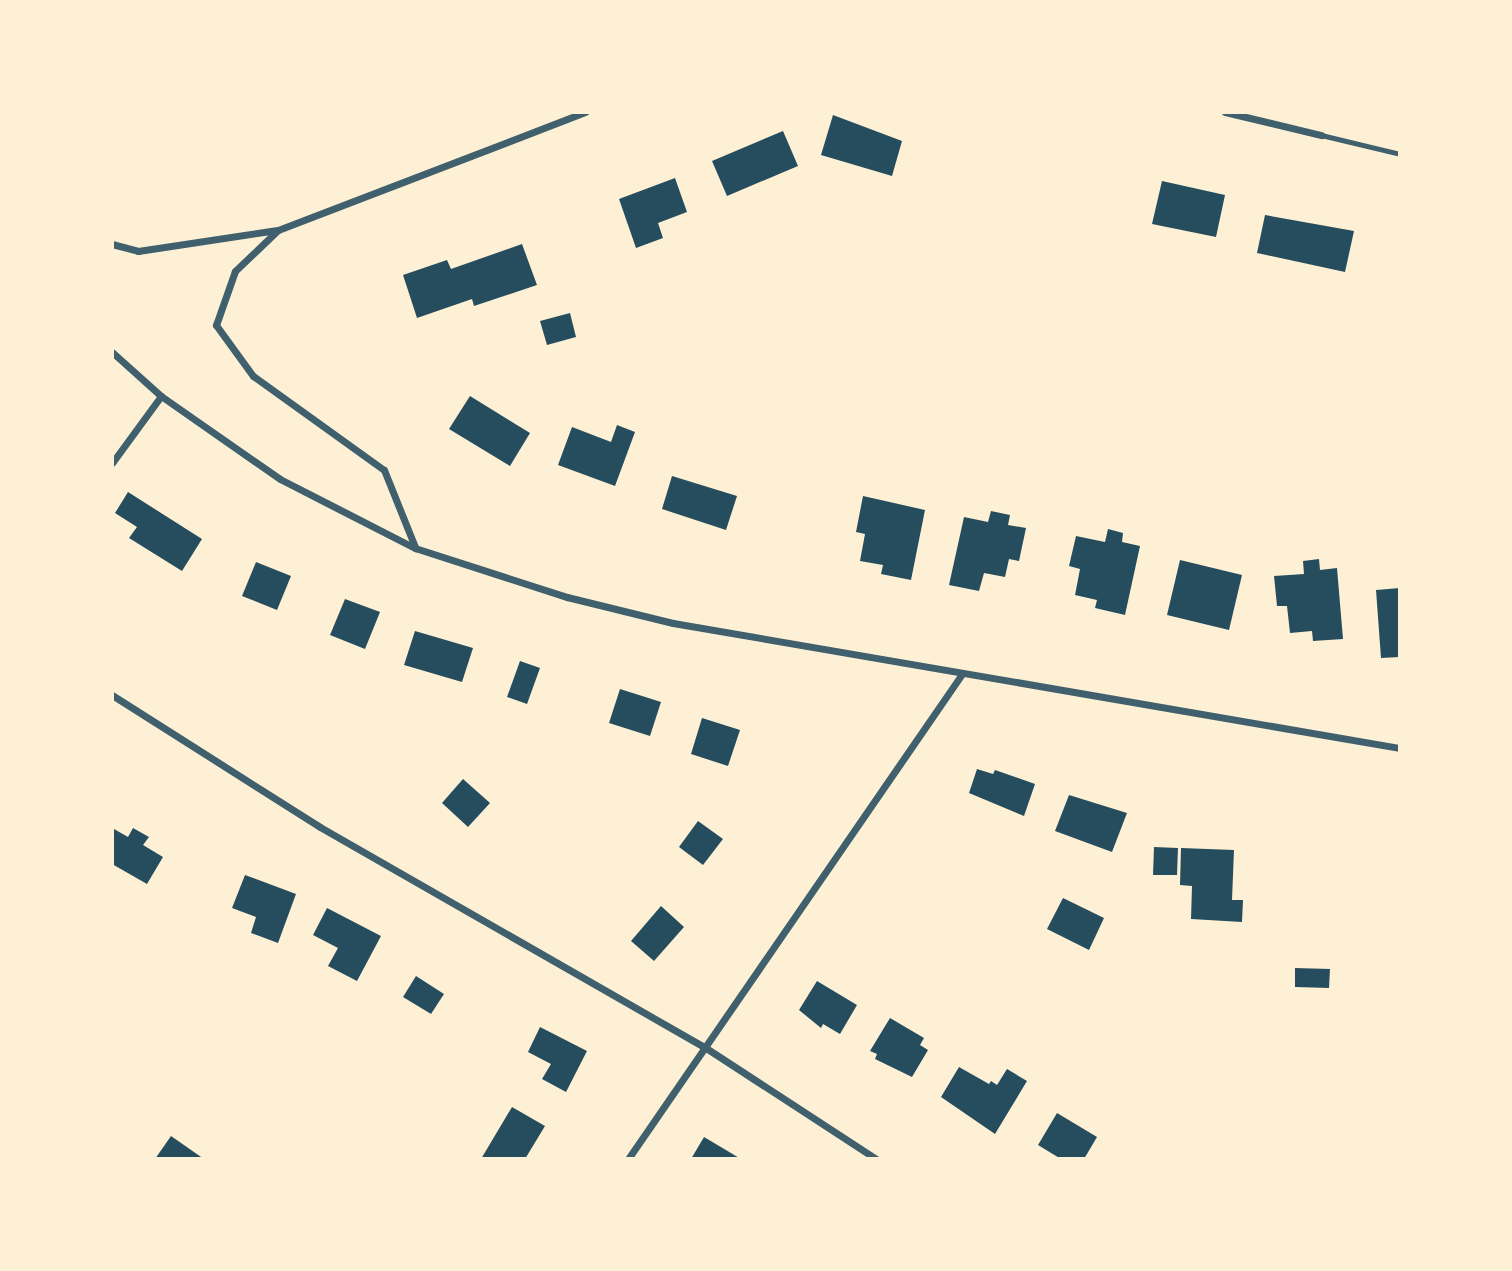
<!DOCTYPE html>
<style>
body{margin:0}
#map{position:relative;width:1512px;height:1271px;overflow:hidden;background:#fdf0d5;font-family:"Source Serif 4",serif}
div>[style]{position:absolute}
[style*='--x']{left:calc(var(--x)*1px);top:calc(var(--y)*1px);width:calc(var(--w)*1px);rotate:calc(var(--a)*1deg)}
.building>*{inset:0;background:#264d5e}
.service>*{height:5px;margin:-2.5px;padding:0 2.5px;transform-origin:2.5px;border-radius:2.5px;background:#3f606c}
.minor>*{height:7px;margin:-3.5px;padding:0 3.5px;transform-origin:3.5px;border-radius:3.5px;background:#3f606c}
span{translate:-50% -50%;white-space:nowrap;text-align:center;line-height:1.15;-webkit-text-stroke:7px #fdf0d5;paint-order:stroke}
.frame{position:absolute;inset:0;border:114px solid #fdf0d5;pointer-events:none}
</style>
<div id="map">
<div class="building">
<div style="clip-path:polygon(833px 115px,902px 141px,892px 176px,821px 155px)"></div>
<div style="clip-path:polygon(783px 131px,798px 166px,727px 196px,712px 161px)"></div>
<div style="clip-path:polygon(675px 178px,687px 212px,658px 223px,663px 238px,636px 248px,619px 199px)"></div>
<div style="clip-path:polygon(1162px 181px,1225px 195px,1216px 237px,1152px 224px)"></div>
<div style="clip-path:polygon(1265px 215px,1354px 231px,1345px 272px,1257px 253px)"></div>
<div style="clip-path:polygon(522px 244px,537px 285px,474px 306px,472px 299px,417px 318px,403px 275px,447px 260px,451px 269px)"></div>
<div style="clip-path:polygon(570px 313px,576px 337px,547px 345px,540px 321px)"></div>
<div style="clip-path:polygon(470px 396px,530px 433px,510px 466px,449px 429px)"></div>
<div style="clip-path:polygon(617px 425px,635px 432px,615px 486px,558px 465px,572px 427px,611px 442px)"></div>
<div style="clip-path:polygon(672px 476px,737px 496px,726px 530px,662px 509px)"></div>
<div style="clip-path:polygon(128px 492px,202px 539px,182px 571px,129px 538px,137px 527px,115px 513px)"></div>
<div style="clip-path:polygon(863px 496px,925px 510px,911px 580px,881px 574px,883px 565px,860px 561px,865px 534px,856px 532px)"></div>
<div style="clip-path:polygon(991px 511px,1010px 515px,1008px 525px,1026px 528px,1019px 561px,1009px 559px,1005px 577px,984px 573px,979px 591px,949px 585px,964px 517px,988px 522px)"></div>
<div style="clip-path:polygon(1108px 529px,1123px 533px,1122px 542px,1140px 546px,1125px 615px,1095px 608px,1097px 600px,1075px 595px,1080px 569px,1069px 566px,1076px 536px,1105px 542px)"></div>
<div style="clip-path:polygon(1319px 559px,1320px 570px,1337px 568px,1343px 639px,1313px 641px,1312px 631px,1290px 633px,1287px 606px,1277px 606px,1274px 576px,1304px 574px,1303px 561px)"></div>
<div style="clip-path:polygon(1180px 560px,1242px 575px,1229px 630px,1167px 615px)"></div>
<div style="clip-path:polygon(256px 562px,291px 576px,277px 610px,242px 596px)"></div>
<div style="clip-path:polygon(1400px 588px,1400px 657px,1381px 658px,1376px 590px)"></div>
<div style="clip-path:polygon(345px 599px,380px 612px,365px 649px,330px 635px)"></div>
<div style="clip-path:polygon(415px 631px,473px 648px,462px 682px,404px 665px)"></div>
<div style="clip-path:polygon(520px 661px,540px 668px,527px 704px,507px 697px)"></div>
<div style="clip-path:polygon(620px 689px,661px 702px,650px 736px,609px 723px)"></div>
<div style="clip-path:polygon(702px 718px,740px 730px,728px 766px,691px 754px)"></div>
<div style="clip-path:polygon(977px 769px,993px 774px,995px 770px,1035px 784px,1024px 816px,969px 793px)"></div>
<div style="clip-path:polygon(463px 779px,490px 803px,468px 827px,442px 803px)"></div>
<div style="clip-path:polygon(1069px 795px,1127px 813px,1112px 852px,1055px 831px)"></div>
<div style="clip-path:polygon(698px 821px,723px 839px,703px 865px,679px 847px)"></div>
<div style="clip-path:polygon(133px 828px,149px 837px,143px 845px,163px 857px,147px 884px,112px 864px,114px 829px,128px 837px)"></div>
<div style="clip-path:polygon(1154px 847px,1178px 848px,1177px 875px,1153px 875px)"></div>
<div style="clip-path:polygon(1181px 848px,1234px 850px,1232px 900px,1243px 900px,1242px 922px,1191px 919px,1192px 886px,1180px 885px)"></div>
<div style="clip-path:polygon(245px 875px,296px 894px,278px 943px,251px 933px,256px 917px,232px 908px)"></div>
<div style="clip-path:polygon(1063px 898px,1104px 918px,1089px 950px,1047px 929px)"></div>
<div style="clip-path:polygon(661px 906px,684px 927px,654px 961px,631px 941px)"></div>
<div style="clip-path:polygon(327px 908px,381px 936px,357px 981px,328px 966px,338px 948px,313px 935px)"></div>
<div style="clip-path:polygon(1295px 968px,1330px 969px,1329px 988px,1295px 987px)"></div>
<div style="clip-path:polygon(416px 976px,444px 994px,431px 1014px,403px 997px)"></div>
<div style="clip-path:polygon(817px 981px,857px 1005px,840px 1034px,823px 1024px,821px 1028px,799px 1010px)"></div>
<div style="clip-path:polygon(890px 1018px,924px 1038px,920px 1045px,928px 1050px,912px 1077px,875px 1059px,877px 1054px,870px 1051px)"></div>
<div style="clip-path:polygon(540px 1027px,587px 1051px,566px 1092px,542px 1079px,551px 1064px,528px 1052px)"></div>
<div style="clip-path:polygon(959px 1067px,989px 1084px,991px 1081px,997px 1085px,1007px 1069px,1027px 1081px,995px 1134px,941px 1097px)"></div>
<div style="clip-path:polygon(512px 1107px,545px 1126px,525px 1159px,481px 1159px)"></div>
<div style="clip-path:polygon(1057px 1113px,1097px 1137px,1084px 1159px,1061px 1159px,1038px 1145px)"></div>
<div style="clip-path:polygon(171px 1136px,204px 1159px,155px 1159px)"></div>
<div style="clip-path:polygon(704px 1137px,741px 1159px,691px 1159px)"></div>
</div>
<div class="service">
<div style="--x:1321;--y:135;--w:81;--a:13.5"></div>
</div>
<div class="minor">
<div style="--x:1225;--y:112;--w:99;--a:13.5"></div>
<div style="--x:112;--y:244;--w:27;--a:15"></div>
<div style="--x:138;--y:251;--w:141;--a:-8.6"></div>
<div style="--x:112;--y:352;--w:66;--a:41.9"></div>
<div style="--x:161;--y:396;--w:145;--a:34.9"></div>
<div style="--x:280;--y:479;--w:152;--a:27.1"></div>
<div style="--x:415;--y:548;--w:160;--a:17.9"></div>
<div style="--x:567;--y:597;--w:109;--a:13.8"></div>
<div style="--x:673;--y:623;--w:738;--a:9.76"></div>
<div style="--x:112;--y:463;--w:83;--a:-53.8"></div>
<div style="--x:415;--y:547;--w:83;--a:-111.9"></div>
<div style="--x:384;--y:470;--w:161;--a:-144.3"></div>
<div style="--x:253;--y:376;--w:63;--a:-126"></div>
<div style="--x:216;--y:325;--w:57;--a:-70.6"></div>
<div style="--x:235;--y:271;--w:59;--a:-43.6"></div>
<div style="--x:278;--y:230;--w:329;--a:-21"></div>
<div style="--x:112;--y:695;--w:246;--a:32.4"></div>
<div style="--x:320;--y:827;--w:445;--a:29.8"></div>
<div style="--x:706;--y:1048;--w:203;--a:33.1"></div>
<div style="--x:628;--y:1159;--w:589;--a:-55.45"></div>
</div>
<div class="frame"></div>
</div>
